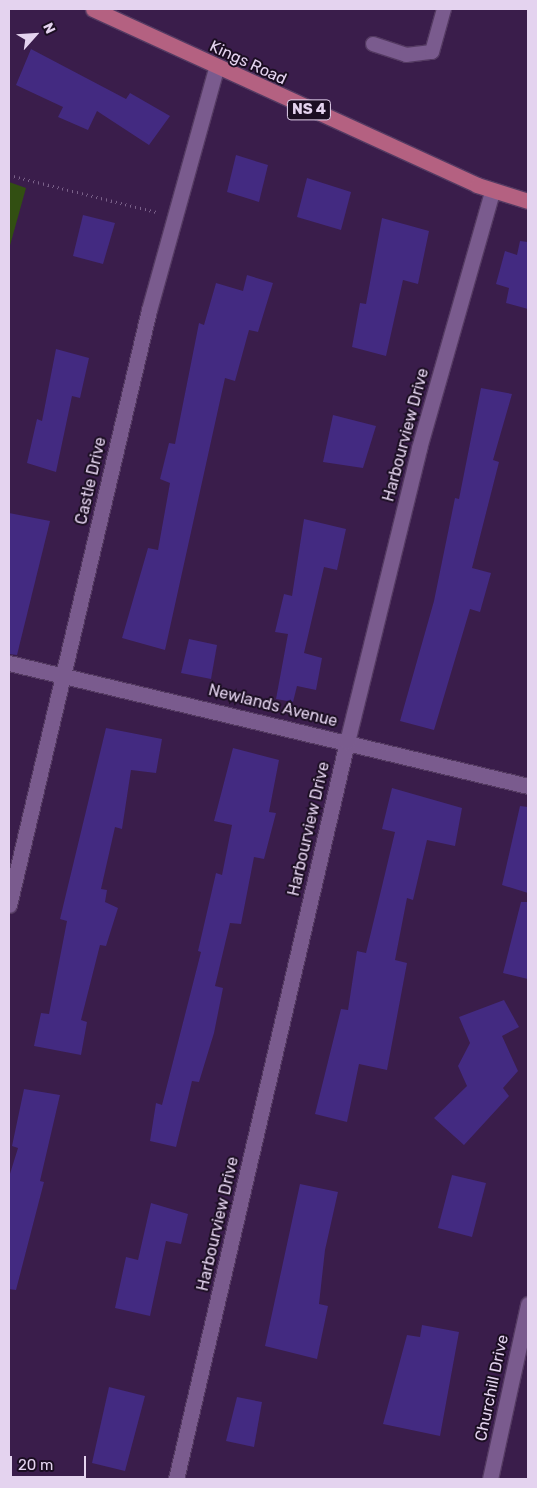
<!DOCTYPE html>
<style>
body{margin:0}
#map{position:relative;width:537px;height:1488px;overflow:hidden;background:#3a1d4b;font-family:Rubik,sans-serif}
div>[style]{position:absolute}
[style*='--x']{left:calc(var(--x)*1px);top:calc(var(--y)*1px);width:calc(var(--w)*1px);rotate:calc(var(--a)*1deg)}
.green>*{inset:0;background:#324f12}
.building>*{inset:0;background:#432a81}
.path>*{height:3px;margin-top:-1.5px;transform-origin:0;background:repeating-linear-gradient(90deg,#7a6189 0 1px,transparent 0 5px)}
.roads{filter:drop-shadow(1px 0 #543a62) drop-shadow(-1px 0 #543a62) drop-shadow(0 1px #543a62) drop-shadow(0 -1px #543a62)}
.lane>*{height:14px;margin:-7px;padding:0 7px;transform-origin:7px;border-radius:7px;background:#7a5b8e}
.street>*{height:15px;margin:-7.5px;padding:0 7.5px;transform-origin:7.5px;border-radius:7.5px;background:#7a5b8e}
.secondary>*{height:15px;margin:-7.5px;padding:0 7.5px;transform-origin:7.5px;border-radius:7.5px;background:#7a5b8e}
.primary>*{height:15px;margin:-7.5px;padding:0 7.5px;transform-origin:7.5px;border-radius:7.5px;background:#b46181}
span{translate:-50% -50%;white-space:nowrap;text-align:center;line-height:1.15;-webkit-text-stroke:4px #1b0e22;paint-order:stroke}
.shield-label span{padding:1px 4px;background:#1b0e22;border:1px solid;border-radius:4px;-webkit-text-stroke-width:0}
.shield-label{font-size:15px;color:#e4d3ef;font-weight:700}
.street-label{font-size:16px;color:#e4d3ef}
.frame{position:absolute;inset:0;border:10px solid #e4d3ef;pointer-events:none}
.north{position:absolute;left:10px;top:10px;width:50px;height:50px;-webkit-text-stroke:4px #1b0e22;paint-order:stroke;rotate:64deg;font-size:14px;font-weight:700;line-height:20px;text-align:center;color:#e4d3ef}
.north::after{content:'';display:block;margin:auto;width:18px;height:22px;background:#e4d3ef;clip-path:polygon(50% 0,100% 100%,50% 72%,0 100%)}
.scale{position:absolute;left:10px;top:1456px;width:76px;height:22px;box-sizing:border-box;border:2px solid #e4d3ef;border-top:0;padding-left:6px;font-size:15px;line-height:18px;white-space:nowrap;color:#e4d3ef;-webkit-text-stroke:4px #1b0e22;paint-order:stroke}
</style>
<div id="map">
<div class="green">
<div style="clip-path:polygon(9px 182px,26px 188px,9px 249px)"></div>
</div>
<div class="building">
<div style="clip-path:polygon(31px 49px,126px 99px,130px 93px,170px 116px,149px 145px,97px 111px,88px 130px,58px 117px,63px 107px,16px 85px)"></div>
<div style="clip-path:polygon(236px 155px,268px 165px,259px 202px,227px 192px)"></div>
<div style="clip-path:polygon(307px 178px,351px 192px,341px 230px,297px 217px)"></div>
<div style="clip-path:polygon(83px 215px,115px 223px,103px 264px,73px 256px)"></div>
<div style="clip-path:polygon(382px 218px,429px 231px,418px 284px,403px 280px,386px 356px,352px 347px,360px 303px,366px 304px)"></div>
<div style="clip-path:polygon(520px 241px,528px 242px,528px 309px,506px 303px,509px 288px,496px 284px,505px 251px,517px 255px)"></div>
<div style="clip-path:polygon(247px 275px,273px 283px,258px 332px,249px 330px,235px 381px,225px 378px,165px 650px,122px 638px,148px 548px,158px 550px,170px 483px,160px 479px,169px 443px,175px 444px,199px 323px,204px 325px,216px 283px,243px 291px)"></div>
<div style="clip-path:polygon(56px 349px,89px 358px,80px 398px,72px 396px,56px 472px,27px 463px,37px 419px,42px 421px)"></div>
<div style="clip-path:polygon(481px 388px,512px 394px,493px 460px,499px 462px,472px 568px,491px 573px,480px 612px,470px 609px,434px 730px,400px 721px,434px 601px,455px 498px,459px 499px)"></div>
<div style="clip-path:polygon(333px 415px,376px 426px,363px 468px,323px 462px)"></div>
<div style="clip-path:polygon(9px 513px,50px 521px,17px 655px,9px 654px)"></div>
<div style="clip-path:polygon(304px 519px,346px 529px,337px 570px,324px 567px,304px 653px,322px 658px,316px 690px,297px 686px,293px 702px,276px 699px,288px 634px,275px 632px,284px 594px,292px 596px)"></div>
<div style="clip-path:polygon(189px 639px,217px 645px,211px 679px,181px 673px)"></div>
<div style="clip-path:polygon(106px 728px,162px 739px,156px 773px,131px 770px,122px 829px,115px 827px,101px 889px,107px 890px,105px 902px,118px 908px,106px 946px,100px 945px,81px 1020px,87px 1022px,81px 1055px,34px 1046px,41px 1013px,49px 1014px,67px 921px,60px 919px)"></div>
<div style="clip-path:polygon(233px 748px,279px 760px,269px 812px,276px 813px,264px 859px,254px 857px,241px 924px,230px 923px,215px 986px,223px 988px,214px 1033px,199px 1082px,192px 1081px,176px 1147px,150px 1141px,156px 1103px,162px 1105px,201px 952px,198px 951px,216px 873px,222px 875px,232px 825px,214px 821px)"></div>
<div style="clip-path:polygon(392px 788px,462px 808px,455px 846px,427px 840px,413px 900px,407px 898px,395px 960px,407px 963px,387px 1070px,359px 1064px,347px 1122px,315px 1114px,341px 1009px,348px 1010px,357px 951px,366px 953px,395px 832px,382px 829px)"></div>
<div style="clip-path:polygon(520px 806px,528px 807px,528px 893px,502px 885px)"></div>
<div style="clip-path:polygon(521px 902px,528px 902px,528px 979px,503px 973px)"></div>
<div style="clip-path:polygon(504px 1000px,519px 1027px,502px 1036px,518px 1071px,503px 1088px,509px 1096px,464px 1145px,434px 1118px,467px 1086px,458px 1066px,470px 1043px,459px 1017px)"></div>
<div style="clip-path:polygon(24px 1089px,60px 1095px,40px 1181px,44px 1182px,16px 1290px,9px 1289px,9px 1177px,18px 1148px,12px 1146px)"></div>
<div style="clip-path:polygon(452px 1175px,486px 1183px,472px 1237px,438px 1228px)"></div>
<div style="clip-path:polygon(300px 1184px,338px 1192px,325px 1250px,319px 1304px,328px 1306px,317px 1359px,265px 1346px)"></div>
<div style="clip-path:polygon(151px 1203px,188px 1214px,181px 1244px,166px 1241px,150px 1316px,115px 1308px,126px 1257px,138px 1260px)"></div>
<div style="clip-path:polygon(422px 1325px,459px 1332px,440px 1436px,383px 1424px,407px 1335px,420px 1337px)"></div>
<div style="clip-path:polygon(109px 1387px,145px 1396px,125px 1471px,92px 1463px)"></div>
<div style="clip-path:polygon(237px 1397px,262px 1402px,254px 1447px,226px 1441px)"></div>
</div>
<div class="path">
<div style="--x:9;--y:175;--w:152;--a:14.1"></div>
</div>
<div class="roads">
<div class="lane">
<div style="--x:373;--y:44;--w:35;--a:18"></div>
<div style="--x:406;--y:55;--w:26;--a:-7"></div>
<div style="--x:432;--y:52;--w:45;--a:-74.4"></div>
</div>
<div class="street">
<div style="--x:9;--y:663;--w:533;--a:13.33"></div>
<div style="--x:9;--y:905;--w:611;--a:-76.76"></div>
<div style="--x:149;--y:310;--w:251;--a:-74.5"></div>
<div style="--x:176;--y:1479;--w:757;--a:-76.94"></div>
<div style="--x:347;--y:742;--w:303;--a:-76.2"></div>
<div style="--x:419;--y:448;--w:267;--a:-74.1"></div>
</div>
<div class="secondary">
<div style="--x:490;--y:1479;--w:179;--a:-77.7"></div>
</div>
<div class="primary">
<div style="--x:93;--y:9;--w:422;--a:24.6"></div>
<div style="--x:477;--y:185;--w:53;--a:17.4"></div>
</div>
</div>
<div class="shield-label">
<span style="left:309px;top:110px">NS 4</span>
</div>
<div class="street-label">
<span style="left:248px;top:63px;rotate:25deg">Kings Road</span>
<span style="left:406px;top:435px;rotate:-75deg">Harbourview Drive</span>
<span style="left:91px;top:481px;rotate:-77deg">Castle Drive</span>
<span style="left:273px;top:706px;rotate:14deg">Newlands Avenue</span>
<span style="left:309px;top:829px;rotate:-77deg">Harbourview Drive</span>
<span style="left:218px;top:1224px;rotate:-77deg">Harbourview Drive</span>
<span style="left:492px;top:1388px;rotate:-78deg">Churchill Drive</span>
</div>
<div class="frame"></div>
<div class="north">N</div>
<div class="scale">20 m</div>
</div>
